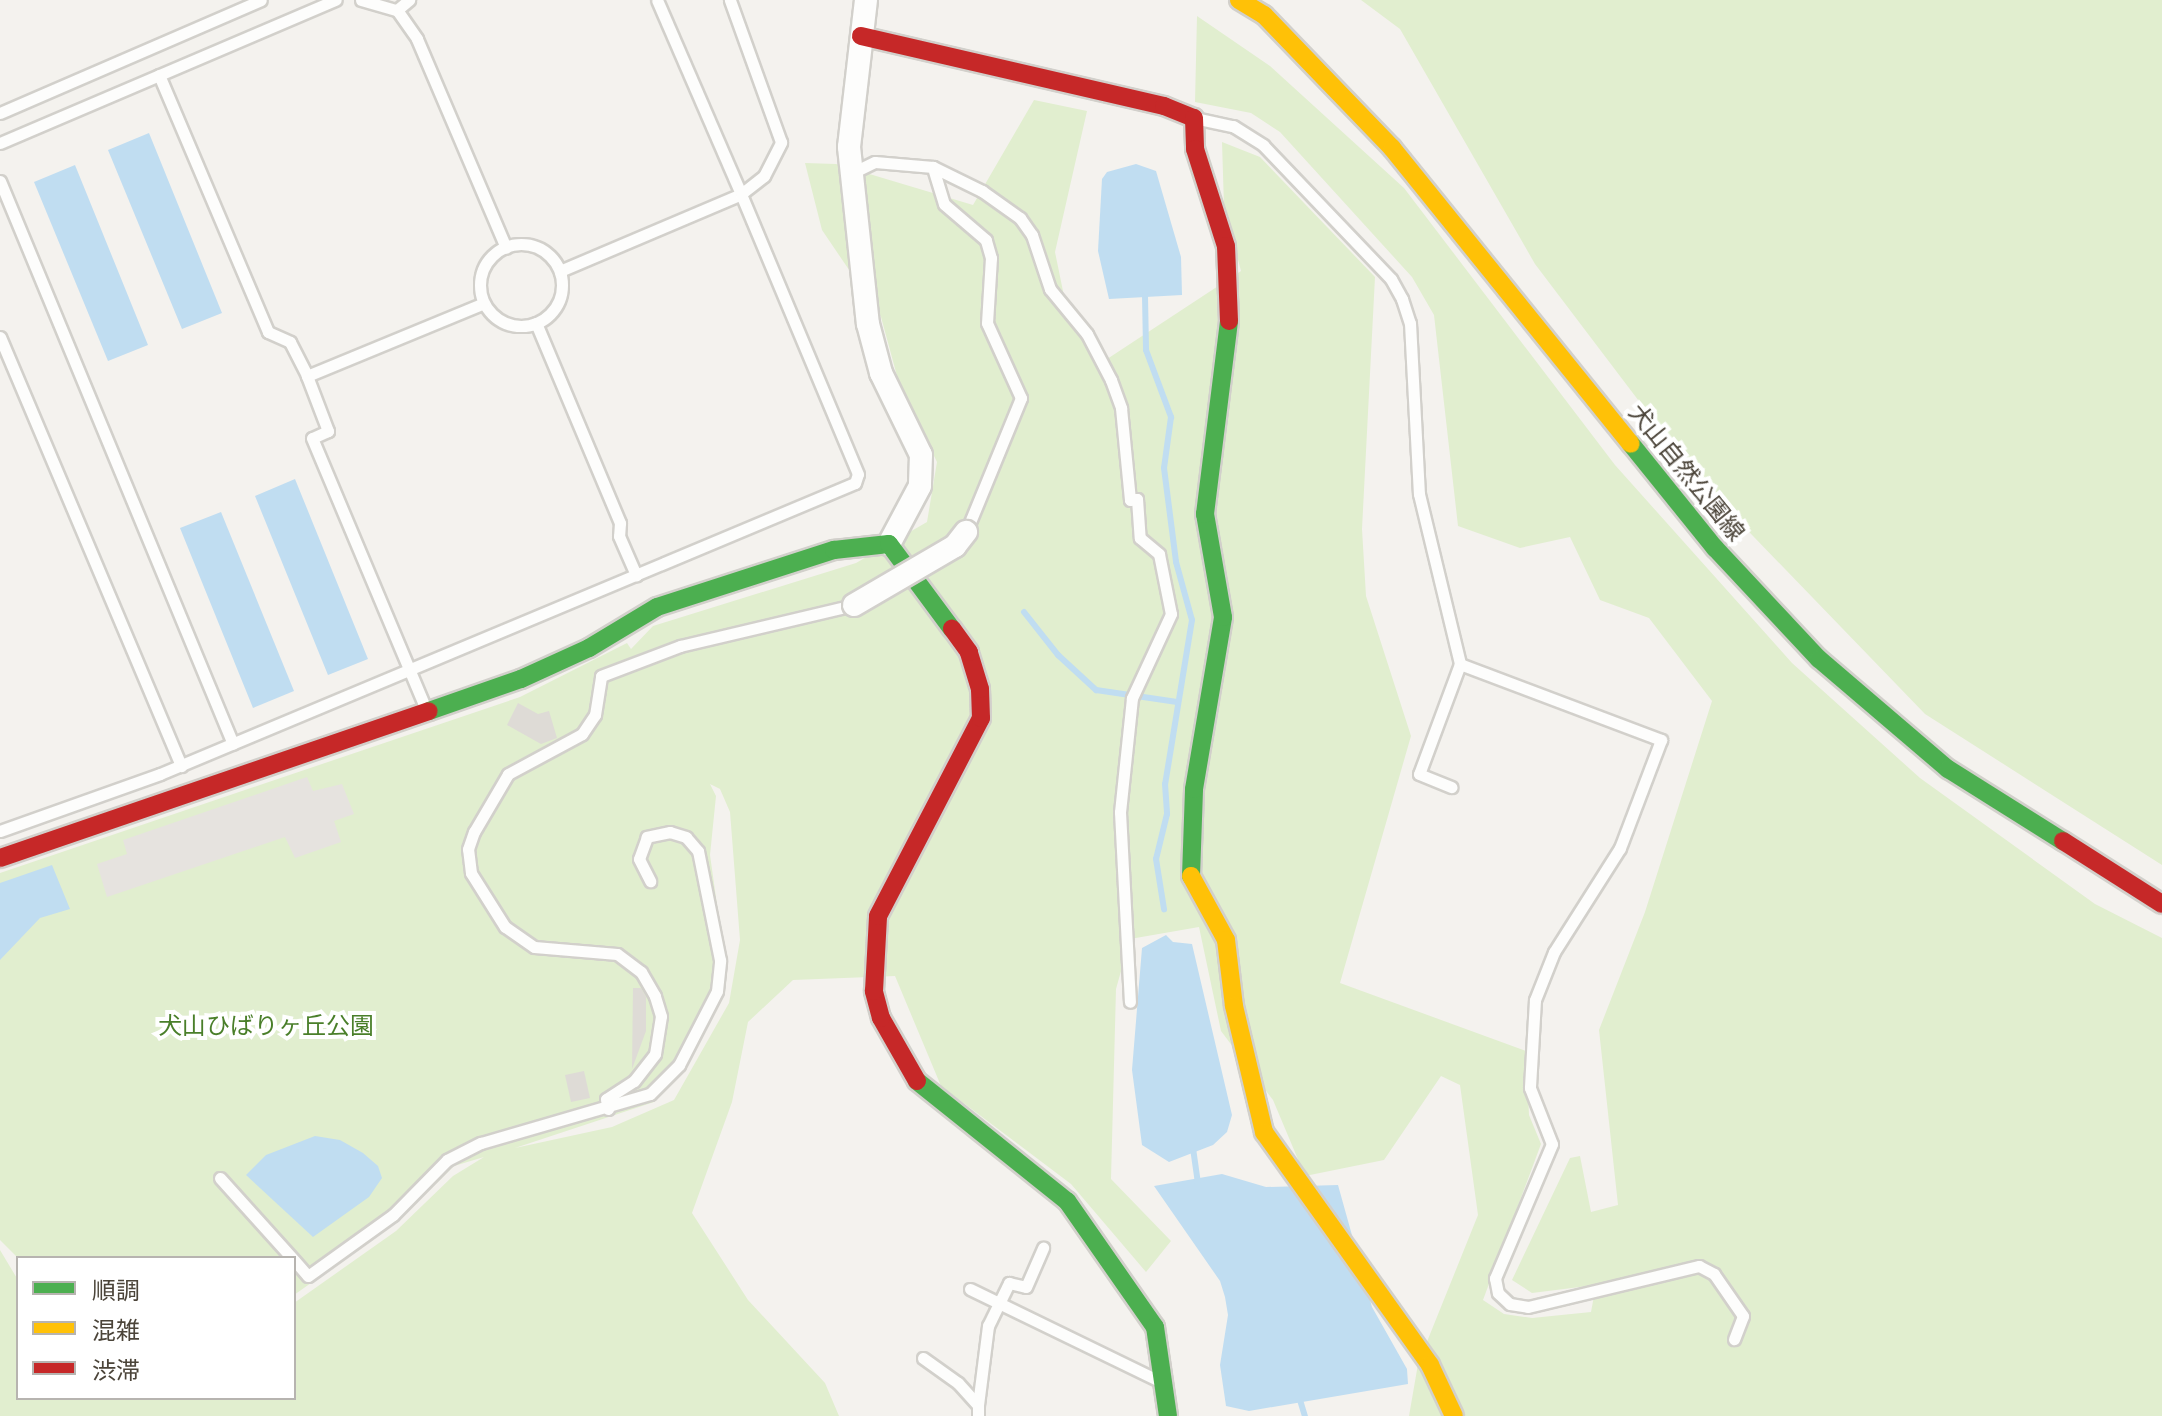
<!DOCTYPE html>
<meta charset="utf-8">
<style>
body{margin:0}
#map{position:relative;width:2162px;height:1416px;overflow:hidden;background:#f4f2ee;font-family:"DejaVu Sans","Noto Sans JP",sans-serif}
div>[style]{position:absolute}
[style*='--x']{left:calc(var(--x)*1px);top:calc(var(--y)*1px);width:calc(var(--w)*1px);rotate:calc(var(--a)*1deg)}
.green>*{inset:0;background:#e1eecf}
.parking>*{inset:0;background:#e6e3df}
.water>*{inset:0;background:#c0ddf1}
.stream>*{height:6px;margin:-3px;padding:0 3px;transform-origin:3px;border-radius:3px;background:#c0ddf1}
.building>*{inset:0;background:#dedbd6}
.roads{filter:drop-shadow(2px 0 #d2d0cb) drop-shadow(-2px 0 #d2d0cb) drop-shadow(0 2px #d2d0cb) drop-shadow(0 -2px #d2d0cb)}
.lane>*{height:11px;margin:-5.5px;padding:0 5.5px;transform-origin:5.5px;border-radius:5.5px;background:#fdfdfc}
.lane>.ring{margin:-5.5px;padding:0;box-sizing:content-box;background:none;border:11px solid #fdfdfc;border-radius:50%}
.street>*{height:22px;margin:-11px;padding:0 11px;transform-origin:11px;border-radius:11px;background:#fdfdfc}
.fast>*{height:18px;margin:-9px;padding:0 9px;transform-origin:9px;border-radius:9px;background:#4caf50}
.slow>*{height:18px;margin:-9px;padding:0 9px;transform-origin:9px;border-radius:9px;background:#ffc107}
.jam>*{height:18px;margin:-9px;padding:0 9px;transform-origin:9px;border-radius:9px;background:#c62828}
.bridges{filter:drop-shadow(2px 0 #d2d0cb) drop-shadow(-2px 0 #d2d0cb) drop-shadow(0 2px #d2d0cb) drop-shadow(0 -2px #d2d0cb)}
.street-bridge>*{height:22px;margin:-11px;padding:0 11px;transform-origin:11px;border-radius:11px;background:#fdfdfc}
span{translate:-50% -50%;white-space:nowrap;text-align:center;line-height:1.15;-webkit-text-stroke:8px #fff;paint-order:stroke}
.street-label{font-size:24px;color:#4b4439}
.park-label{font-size:24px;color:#4a7f2a}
.legend{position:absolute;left:16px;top:1256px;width:280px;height:144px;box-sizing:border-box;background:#fff;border:2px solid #b7b4b0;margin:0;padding:10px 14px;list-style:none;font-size:24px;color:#4b4439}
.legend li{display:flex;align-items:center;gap:16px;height:40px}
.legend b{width:40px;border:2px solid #b7b4b0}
</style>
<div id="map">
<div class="green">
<div style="clip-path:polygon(1361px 0,2162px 0,2162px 865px,1925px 714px,1698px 479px,1535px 264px,1400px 29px)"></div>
<div style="clip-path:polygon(evenodd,1197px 16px,1270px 66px,1404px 188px,1615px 465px,1792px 663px,1920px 778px,2095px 904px,2162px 938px,2162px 1416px,1409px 1416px,1418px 1364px,1478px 1215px,1460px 1085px,1441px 1076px,1384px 1160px,1305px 1176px,1273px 1100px,1221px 1031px,1199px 927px,1130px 939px,1116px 989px,1111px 1179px,1171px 1241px,1146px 1272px,1071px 1184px,941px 1086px,895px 976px,793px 980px,748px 1022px,732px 1102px,692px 1213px,748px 1300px,825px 1383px,839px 1416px,0 1416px,0 1250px,18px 1280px,18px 1398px,294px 1398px,294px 1303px,396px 1231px,453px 1176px,484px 1157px,454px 1166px,396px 1223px,294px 1295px,294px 1258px,18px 1258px,0 1240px,0 873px,520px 697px,627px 643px,631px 649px,653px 626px,856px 563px,927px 522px,937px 462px,900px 387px,881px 317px,822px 230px,805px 163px,836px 164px,973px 205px,1034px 100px,1087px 111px,1055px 252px,1064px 296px,1098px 365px,1241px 271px,1224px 207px,1222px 142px,1260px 157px,1375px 277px,1362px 529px,1366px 596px,1411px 736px,1340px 983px,1526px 1051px,1529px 1115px,1541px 1144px,1483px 1300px,1504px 1314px,1532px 1318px,1591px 1312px,1596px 1285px,1532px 1293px,1512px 1280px,1570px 1158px,1580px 1156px,1591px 1212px,1618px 1205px,1599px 1030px,1645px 912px,1712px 701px,1649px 618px,1600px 600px,1570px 537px,1520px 548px,1458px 526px,1434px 315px,1412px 277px,1280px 132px,1251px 113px,1195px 102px,1197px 16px,710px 784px,720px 789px,730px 812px,740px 940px,729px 1003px,674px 1100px,612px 1127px,515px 1148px,654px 1102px,686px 1069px,724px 992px,725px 962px,710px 855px,716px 796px,710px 784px)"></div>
</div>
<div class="parking">
<div style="clip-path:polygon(307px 777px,313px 791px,342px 784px,354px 814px,334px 821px,341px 842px,295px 858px,285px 837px,107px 897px,97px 864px,127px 854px,123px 840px)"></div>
</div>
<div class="water">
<div style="clip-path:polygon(149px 133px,222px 313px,182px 329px,108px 150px)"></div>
<div style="clip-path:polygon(1136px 164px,1156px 171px,1181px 257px,1182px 295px,1109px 299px,1098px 251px,1102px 179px,1107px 172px)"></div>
<div style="clip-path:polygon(75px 165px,148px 345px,108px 361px,34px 182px)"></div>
<div style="clip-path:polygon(295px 479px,368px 659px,328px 675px,255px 496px)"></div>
<div style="clip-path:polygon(221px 512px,294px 691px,253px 708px,180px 528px)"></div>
<div style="clip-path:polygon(52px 865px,70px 909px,40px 918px,0 960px,0 883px)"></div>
<div style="clip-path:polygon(1166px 935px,1173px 942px,1192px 944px,1232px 1115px,1227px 1132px,1213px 1145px,1169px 1162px,1142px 1145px,1132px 1070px,1142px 948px)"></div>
<div style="clip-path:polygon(315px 1136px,340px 1140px,363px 1153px,378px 1166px,382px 1178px,369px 1197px,313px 1237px,246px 1175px,266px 1155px)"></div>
<div style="clip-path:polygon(1222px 1174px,1266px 1187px,1338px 1185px,1372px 1307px,1407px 1369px,1408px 1384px,1249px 1411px,1226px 1406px,1220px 1365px,1228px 1315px,1225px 1297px,1220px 1281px,1154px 1186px)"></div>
</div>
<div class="stream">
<div style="--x:1145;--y:296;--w:54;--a:88.9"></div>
<div style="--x:1146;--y:350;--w:72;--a:69.5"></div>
<div style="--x:1171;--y:417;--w:51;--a:97.8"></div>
<div style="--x:1164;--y:468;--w:95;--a:82.7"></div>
<div style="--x:1176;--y:562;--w:60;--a:74.6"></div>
<div style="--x:1192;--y:620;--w:166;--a:99.3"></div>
<div style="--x:1165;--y:784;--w:30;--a:86"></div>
<div style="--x:1167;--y:814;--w:46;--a:103.7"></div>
<div style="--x:1156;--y:859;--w:51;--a:80.9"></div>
<div style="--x:1024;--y:612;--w:55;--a:51.7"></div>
<div style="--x:1058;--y:655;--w:52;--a:42.6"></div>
<div style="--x:1096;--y:690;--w:82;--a:8.4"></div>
<div style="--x:1193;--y:1148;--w:37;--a:82"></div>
<div style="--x:1300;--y:1400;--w:17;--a:73"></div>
</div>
<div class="building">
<div style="clip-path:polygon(518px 703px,538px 714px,549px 711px,557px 738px,541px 744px,507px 725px)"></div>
<div style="clip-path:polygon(633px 988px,641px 988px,646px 997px,646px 1031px,632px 1069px)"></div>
<div style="clip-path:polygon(584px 1071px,590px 1098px,571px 1102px,565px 1075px)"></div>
</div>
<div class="roads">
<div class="lane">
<div style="--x:361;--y:0;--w:37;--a:16"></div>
<div style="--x:397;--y:10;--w:35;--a:55"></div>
<div style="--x:417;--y:39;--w:227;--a:66.9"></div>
<div style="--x:397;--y:10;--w:16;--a:-40"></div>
<div style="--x:159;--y:75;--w:279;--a:67"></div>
<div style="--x:268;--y:332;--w:24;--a:24"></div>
<div style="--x:290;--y:342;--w:38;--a:63"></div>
<div style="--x:307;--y:376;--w:59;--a:69.1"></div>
<div style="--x:328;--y:431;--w:17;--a:156"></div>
<div style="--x:312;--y:438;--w:294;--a:67.2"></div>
<div style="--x:0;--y:113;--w:284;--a:-23.4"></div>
<div style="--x:1199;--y:119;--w:35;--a:12"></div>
<div style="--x:1233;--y:126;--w:36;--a:32"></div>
<div style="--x:1263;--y:145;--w:185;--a:46.3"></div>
<div style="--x:1391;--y:279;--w:23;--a:61"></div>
<div style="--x:1402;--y:299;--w:25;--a:72"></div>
<div style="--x:1410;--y:323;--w:171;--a:87"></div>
<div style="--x:1419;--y:494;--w:175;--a:76.4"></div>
<div style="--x:1460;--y:664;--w:117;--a:110.4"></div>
<div style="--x:1419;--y:774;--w:35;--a:22"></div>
<div style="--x:0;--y:143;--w:365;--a:-23.1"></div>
<div style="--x:852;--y:173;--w:25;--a:-26"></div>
<div style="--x:875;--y:162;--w:58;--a:4.9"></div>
<div style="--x:0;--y:181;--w:609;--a:67.52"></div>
<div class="ring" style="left:480px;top:244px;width:71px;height:71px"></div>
<div style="--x:560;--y:271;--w:197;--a:-23"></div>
<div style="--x:741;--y:194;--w:211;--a:-113.4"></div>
<div style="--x:536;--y:323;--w:217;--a:67.2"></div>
<div style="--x:620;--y:523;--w:13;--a:94"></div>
<div style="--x:619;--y:536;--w:43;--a:66.4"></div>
<div style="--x:0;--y:337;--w:466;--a:67.1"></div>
<div style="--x:307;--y:376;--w:191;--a:-22.4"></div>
<div style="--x:966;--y:532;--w:145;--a:-67.7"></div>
<div style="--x:1021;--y:398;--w:82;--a:-114.4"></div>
<div style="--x:987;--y:323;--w:65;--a:-86.5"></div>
<div style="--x:991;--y:258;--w:19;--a:-106"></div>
<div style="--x:986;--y:240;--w:55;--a:-139.4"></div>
<div style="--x:944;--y:204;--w:39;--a:-107"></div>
<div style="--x:933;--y:167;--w:55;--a:26.1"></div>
<div style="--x:982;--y:191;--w:47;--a:35.4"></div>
<div style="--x:1020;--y:218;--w:21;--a:55"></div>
<div style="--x:1032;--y:235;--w:57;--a:71.6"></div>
<div style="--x:1050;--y:289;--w:58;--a:50.6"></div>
<div style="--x:1087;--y:334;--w:52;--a:62.4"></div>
<div style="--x:1111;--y:380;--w:30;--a:70"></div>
<div style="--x:1121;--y:408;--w:92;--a:84.4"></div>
<div style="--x:1130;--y:500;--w:7;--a:-8"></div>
<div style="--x:1137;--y:499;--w:39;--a:86"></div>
<div style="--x:1140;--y:538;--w:25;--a:40"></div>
<div style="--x:1159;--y:554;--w:61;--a:78.7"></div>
<div style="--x:1171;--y:614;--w:93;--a:114.9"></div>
<div style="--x:1132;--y:698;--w:115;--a:96"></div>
<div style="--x:1120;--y:812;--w:190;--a:87"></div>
<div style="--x:1460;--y:664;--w:215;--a:20.7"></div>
<div style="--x:1661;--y:740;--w:116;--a:110.8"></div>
<div style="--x:1620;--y:848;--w:123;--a:122.4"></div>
<div style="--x:1554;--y:952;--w:52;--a:111.6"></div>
<div style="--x:1535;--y:1000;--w:88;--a:93.3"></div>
<div style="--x:1530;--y:1088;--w:60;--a:68.6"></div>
<div style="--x:1552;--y:1144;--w:146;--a:113"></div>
<div style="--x:1495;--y:1278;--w:15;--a:79"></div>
<div style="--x:1498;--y:1293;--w:16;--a:43"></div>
<div style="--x:1510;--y:1304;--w:18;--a:9"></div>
<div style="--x:1528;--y:1307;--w:176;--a:-13.5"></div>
<div style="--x:1699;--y:1266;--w:17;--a:28"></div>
<div style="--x:1714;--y:1274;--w:51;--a:55.4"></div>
<div style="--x:1743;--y:1316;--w:25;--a:111"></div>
<div style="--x:0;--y:831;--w:170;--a:-19.6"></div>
<div style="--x:160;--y:774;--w:753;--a:-22.72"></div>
<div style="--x:855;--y:483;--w:9;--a:-72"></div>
<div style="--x:858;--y:474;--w:303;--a:-112.7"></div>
<div style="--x:741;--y:194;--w:29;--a:-38"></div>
<div style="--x:764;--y:176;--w:38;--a:-63"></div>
<div style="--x:781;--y:142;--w:151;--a:-109.8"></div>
<div style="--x:608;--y:1109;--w:10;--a:-101"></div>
<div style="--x:606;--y:1099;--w:33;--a:-33"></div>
<div style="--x:634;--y:1081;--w:34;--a:-52"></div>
<div style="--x:655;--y:1054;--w:38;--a:-81"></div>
<div style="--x:661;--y:1016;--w:21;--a:-107"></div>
<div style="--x:655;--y:996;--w:28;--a:-120"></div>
<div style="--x:641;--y:972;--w:30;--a:-143"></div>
<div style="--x:617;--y:954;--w:83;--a:-175.2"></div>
<div style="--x:534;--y:947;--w:35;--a:-145"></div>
<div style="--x:505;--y:927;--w:64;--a:-122.2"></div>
<div style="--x:471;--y:873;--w:24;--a:-97"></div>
<div style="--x:468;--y:849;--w:18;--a:-71"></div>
<div style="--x:474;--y:832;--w:67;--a:-59.6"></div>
<div style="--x:508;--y:774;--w:84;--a:-28.4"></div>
<div style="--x:582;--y:734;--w:23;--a:-56"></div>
<div style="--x:595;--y:715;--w:39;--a:-81"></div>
<div style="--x:601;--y:676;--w:85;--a:-20.8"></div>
<div style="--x:680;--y:646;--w:179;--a:-13.3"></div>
<div style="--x:220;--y:1178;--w:108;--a:48"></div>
<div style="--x:294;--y:1260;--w:21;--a:49"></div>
<div style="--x:308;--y:1276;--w:105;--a:-35.7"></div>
<div style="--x:393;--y:1215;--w:77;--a:-45.5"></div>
<div style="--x:447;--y:1160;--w:38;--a:-27"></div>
<div style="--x:481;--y:1143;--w:176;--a:-16.2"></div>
<div style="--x:650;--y:1094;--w:41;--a:-45"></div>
<div style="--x:679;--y:1065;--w:83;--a:-62.8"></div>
<div style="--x:717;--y:991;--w:31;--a:-84"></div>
<div style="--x:720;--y:960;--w:111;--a:-101.4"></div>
<div style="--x:698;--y:851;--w:18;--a:-131"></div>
<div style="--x:686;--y:837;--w:17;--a:-163"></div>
<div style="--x:670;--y:832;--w:24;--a:168"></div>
<div style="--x:647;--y:837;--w:23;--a:110"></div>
<div style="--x:639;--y:859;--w:25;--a:63"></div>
<div style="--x:970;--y:1289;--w:208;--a:25.9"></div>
<div style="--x:923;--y:1358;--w:43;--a:35.5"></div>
<div style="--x:958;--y:1383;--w:30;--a:48"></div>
<div style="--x:978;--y:1405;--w:11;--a:90"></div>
<div style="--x:978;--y:1405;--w:80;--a:-82.8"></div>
<div style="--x:988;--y:1326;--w:48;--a:-64"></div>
<div style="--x:1009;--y:1283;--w:17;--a:13"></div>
<div style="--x:1026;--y:1287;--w:43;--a:-66.4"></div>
</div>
<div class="street">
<div style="--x:866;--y:0;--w:148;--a:96.6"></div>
<div style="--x:849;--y:147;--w:178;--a:83.9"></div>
<div style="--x:868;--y:324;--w:51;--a:75.1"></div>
<div style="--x:881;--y:373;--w:91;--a:64"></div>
<div style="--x:921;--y:455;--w:31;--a:92"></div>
<div style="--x:920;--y:486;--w:66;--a:118.1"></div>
</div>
<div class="fast">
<div style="--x:1631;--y:444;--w:134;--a:51.1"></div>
<div style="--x:1715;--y:548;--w:152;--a:46.9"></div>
<div style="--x:1819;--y:659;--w:170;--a:40.5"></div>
<div style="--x:1948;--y:769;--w:136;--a:32.1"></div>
<div style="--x:429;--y:711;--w:97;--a:-19.2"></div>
<div style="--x:521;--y:679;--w:75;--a:-24.5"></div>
<div style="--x:589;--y:648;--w:79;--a:-31.1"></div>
<div style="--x:657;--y:607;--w:186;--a:-17.9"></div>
<div style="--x:834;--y:550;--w:55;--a:-6.2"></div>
<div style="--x:889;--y:544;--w:106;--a:53.5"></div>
<div style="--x:1191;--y:876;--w:87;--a:-88"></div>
<div style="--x:1194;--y:789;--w:174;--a:-80.4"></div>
<div style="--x:1223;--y:617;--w:105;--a:-99.9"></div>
<div style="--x:1205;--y:514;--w:194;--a:-82.9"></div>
<div style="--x:917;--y:1081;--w:192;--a:38.7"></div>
<div style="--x:1067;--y:1201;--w:154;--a:55.1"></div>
<div style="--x:1155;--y:1327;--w:90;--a:81.7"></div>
</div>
<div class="slow">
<div style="--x:1239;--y:0;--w:29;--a:31"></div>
<div style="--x:1264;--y:15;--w:185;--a:46.1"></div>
<div style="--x:1392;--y:148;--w:380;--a:51.1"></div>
<div style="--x:1191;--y:876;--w:73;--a:61.3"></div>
<div style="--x:1226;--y:940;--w:66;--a:83.1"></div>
<div style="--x:1234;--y:1006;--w:130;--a:76.6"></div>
<div style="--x:1264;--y:1132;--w:286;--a:54.5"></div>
<div style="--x:1430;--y:1365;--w:56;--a:64.8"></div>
</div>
<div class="jam">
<div style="--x:861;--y:36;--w:311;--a:13"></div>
<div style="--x:1164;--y:106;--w:32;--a:22"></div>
<div style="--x:1194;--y:118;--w:31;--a:88"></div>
<div style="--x:1195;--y:149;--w:102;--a:72.3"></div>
<div style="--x:1226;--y:246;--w:75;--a:87.7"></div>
<div style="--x:2063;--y:841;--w:117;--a:32.5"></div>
<div style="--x:0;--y:858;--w:453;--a:-18.9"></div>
<div style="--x:917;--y:1081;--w:73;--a:-119.7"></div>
<div style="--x:881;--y:1018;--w:28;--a:-105"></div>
<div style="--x:874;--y:991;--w:75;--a:-86.9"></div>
<div style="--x:878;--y:916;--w:223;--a:-62.5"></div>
<div style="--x:981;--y:718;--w:29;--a:-92"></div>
<div style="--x:980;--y:689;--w:39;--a:-107"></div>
<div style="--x:969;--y:652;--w:29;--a:-126"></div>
</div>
</div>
<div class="bridges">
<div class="street-bridge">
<div style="--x:854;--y:605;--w:117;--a:-30.3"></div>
<div style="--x:955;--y:546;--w:18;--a:-52"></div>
</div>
</div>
<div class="street-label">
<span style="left:1686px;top:473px;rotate:51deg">犬山自然公園線</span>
</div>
<div class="park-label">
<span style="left:266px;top:1027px">犬山ひばりヶ丘公園</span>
</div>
<ul class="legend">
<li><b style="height:10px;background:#4caf50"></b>順調</li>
<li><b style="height:10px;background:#ffc107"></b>混雑</li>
<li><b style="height:10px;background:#c62828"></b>渋滞</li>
</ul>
</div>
